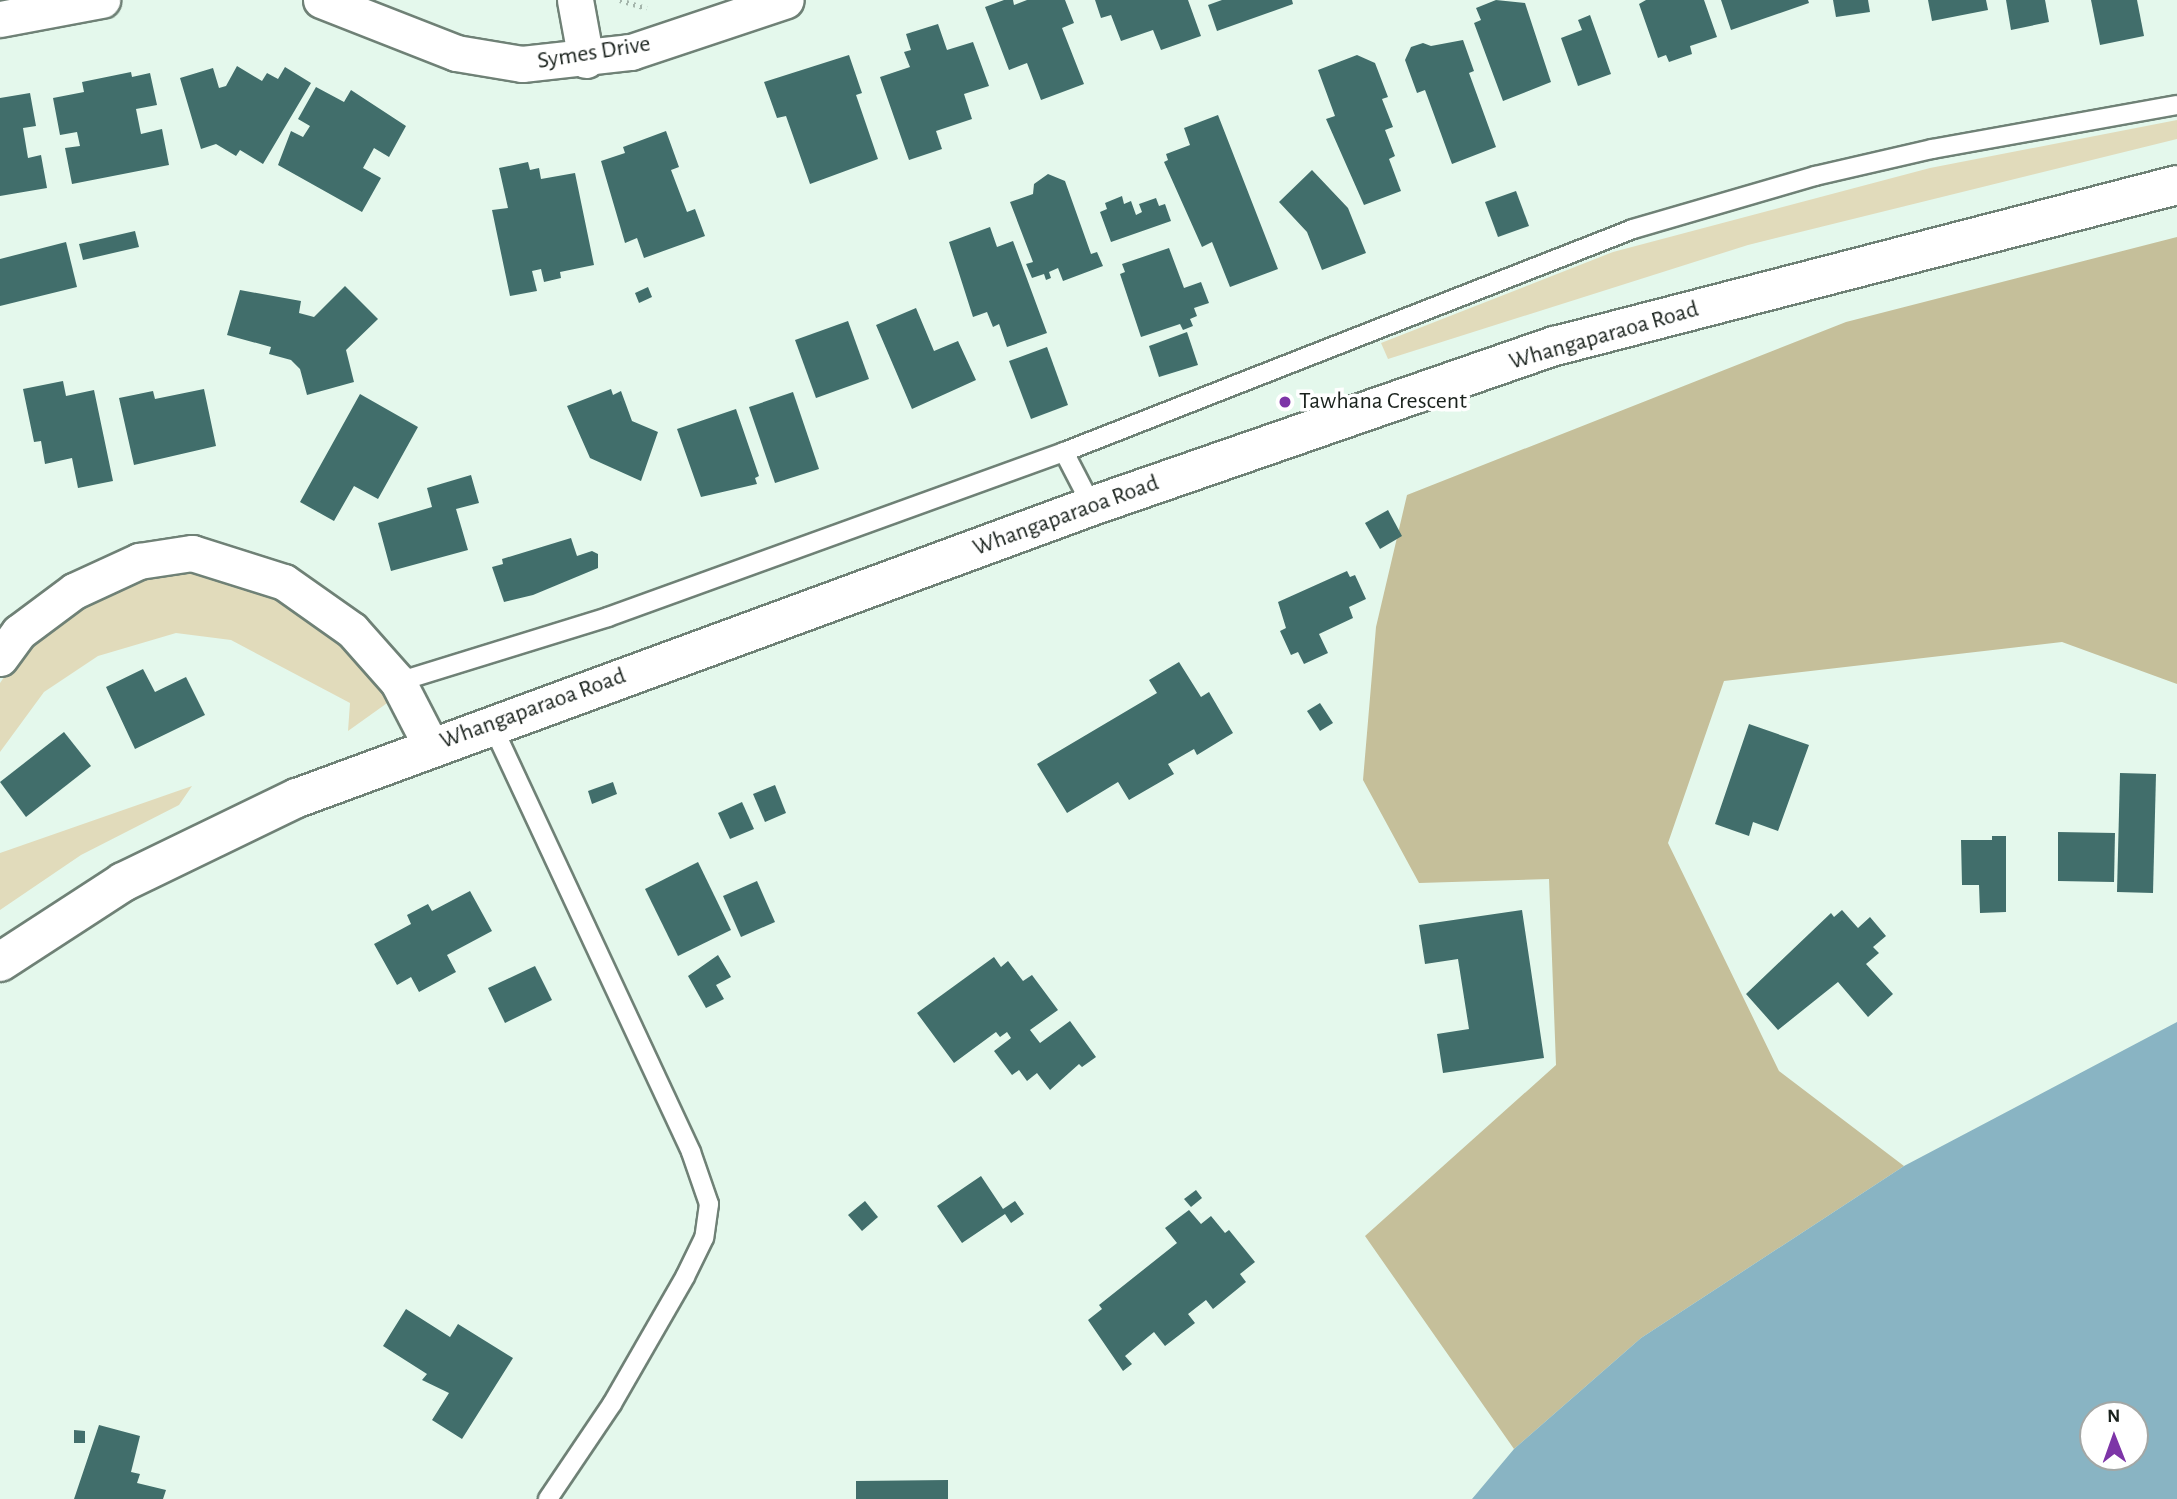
<!DOCTYPE html>
<style>
body{margin:0}
#map{position:relative;width:2177px;height:1499px;overflow:hidden;background:#e4f8ec;font-family:"Alegreya Sans",sans-serif}
div>[style]{position:absolute}
[style*='--x']{left:calc(var(--x)*1px);top:calc(var(--y)*1px);width:calc(var(--w)*1px);rotate:calc(var(--a)*1deg)}
.green>*{inset:0;background:#e1dbbb}
.forest>*{inset:0;background:#c5bf9a}
.water>*{inset:0;background:#89b4c3}
.building>*{inset:0;background:#416e6b}
.path>*{height:4.5px;margin-top:-2.25px;transform-origin:0;background:repeating-linear-gradient(90deg,#a4b5ab 0 2px,transparent 0 7px)}
.roads{filter:drop-shadow(2px 0 #6f8176) drop-shadow(-2px 0 #6f8176) drop-shadow(0 2px #6f8176) drop-shadow(0 -2px #6f8176)}
.service>*{height:18px;margin:-9px;padding:0 9px;transform-origin:9px;border-radius:9px;background:#fff}
.minor>*{height:35px;margin:-17.5px;padding:0 17.5px;transform-origin:17.5px;border-radius:17.5px;background:#fff}
.primary>*{height:38px;margin:-19px;padding:0 19px;transform-origin:19px;border-radius:19px;background:#fff}
.dots>*{width:19px;height:19px;translate:-50% -50%;box-sizing:border-box;border:4px solid #fff;border-radius:50%}
span{translate:-50% -50%;white-space:nowrap;text-align:center;line-height:1.15;-webkit-text-stroke:7px #fff;paint-order:stroke}
.street-label{font-size:24px;color:#1a221d}
.poi-label{font-size:24px;color:#1a221d}
.left{translate:0 -50%;text-align:left}
.north{position:absolute;left:2079px;top:1401px;width:70px;height:70px;box-sizing:border-box;background:#fff;border:2px solid #a3a7a5;border-radius:50%;rotate:359deg;font-size:19px;font-weight:700;line-height:28px;text-align:center;color:#1a221d}
.north::after{content:'';display:block;margin:auto;width:24px;height:32px;background:#7d35a7;clip-path:polygon(50% 0,100% 100%,50% 72%,0 100%)}
</style>
<div id="map">
<div class="green">
<div style="clip-path:polygon(2177px 120px,2177px 139px,1748px 245px,1388px 359px,1381px 343px,1613px 252px,1930px 168px)"></div>
<div style="clip-path:polygon(182px 572px,224px 574px,297px 602px,354px 646px,390px 701px,348px 731px,350px 703px,231px 640px,176px 633px,98px 656px,44px 692px,0 752px,0 683px,28px 642px,78px 604px,133px 577px)"></div>
<div style="clip-path:polygon(192px 786px,179px 805px,81px 855px,0 910px,0 853px)"></div>
</div>
<div class="forest">
<div style="clip-path:polygon(2177px 237px,2177px 684px,2062px 642px,1724px 681px,1668px 843px,1779px 1071px,1904px 1166px,1641px 1338px,1514px 1449px,1365px 1236px,1556px 1065px,1549px 879px,1419px 883px,1363px 780px,1376px 627px,1407px 495px,1846px 322px)"></div>
</div>
<div class="water">
<div style="clip-path:polygon(evenodd,2177px 1022px,2177px 1499px,1472px 1499px,1514px 1449px,1641px 1338px,1904px 1166px,2177px 1022px,2093px 1415px,2135px 1415px,2135px 1457px,2093px 1457px,2093px 1415px)"></div>
</div>
<div class="building">
<div style="clip-path:polygon(1004px 0,1013px 0,1014px 5px,1027px 0,1065px 0,1074px 23px,1062px 28px,1084px 84px,1041px 100px,1027px 63px,1009px 70px,985px 7px)"></div>
<div style="clip-path:polygon(1095px 0,1188px 0,1201px 36px,1161px 50px,1153px 30px,1121px 41px,1111px 15px,1101px 18px)"></div>
<div style="clip-path:polygon(1222px 0,1292px 0,1293px 4px,1217px 31px,1208px 5px)"></div>
<div style="clip-path:polygon(1496px 0,1525px 3px,1551px 82px,1503px 101px,1474px 23px,1481px 20px,1476px 8px)"></div>
<div style="clip-path:polygon(1646px 0,1704px 0,1717px 37px,1690px 46px,1692px 54px,1669px 62px,1666px 55px,1658px 58px,1639px 4px)"></div>
<div style="clip-path:polygon(1721px 0,1808px 0,1809px 3px,1731px 30px)"></div>
<div style="clip-path:polygon(1833px 0,1868px 0,1870px 12px,1836px 17px)"></div>
<div style="clip-path:polygon(1928px 0,1986px 0,1988px 10px,1932px 21px)"></div>
<div style="clip-path:polygon(2006px 0,2045px 0,2049px 22px,2011px 30px)"></div>
<div style="clip-path:polygon(2091px 0,2137px 0,2144px 36px,2100px 45px)"></div>
<div style="clip-path:polygon(1590px 15px,1611px 74px,1578px 86px,1561px 38px,1582px 30px,1578px 20px)"></div>
<div style="clip-path:polygon(938px 24px,947px 50px,973px 42px,989px 86px,964px 94px,972px 119px,936px 131px,942px 149px,909px 160px,880px 77px,910px 67px,904px 52px,911px 50px,906px 34px)"></div>
<div style="clip-path:polygon(1463px 40px,1474px 71px,1469px 73px,1496px 147px,1452px 164px,1425px 90px,1417px 93px,1405px 60px,1411px 47px,1423px 43px,1431px 46px)"></div>
<div style="clip-path:polygon(849px 55px,862px 93px,856px 95px,878px 159px,810px 184px,786px 116px,777px 118px,764px 82px)"></div>
<div style="clip-path:polygon(1357px 55px,1375px 63px,1388px 97px,1382px 99px,1393px 127px,1385px 130px,1395px 156px,1389px 159px,1401px 191px,1364px 205px,1326px 119px,1335px 116px,1318px 70px)"></div>
<div style="clip-path:polygon(237px 66px,262px 81px,267px 73px,278px 79px,285px 67px,311px 83px,263px 164px,240px 150px,236px 156px,216px 144px,201px 149px,180px 78px,213px 68px,219px 88px,226px 86px)"></div>
<div style="clip-path:polygon(131px 72px,132px 77px,150px 73px,157px 105px,136px 109px,141px 134px,162px 129px,169px 165px,72px 184px,65px 148px,80px 146px,77px 132px,60px 135px,53px 98px,84px 92px,82px 82px)"></div>
<div style="clip-path:polygon(316px 87px,344px 102px,351px 90px,406px 126px,389px 157px,374px 148px,363px 168px,381px 178px,362px 212px,278px 165px,291px 131px,303px 137px,310px 126px,298px 119px)"></div>
<div style="clip-path:polygon(30px 93px,36px 126px,23px 128px,28px 158px,41px 155px,47px 188px,0 196px,0 98px)"></div>
<div style="clip-path:polygon(1218px 115px,1278px 269px,1230px 287px,1212px 242px,1202px 247px,1164px 162px,1168px 160px,1166px 154px,1190px 145px,1184px 128px)"></div>
<div style="clip-path:polygon(666px 131px,679px 167px,671px 170px,687px 212px,695px 209px,705px 236px,644px 258px,637px 238px,625px 243px,601px 161px,625px 153px,623px 147px)"></div>
<div style="clip-path:polygon(528px 162px,530px 170px,539px 168px,541px 179px,575px 173px,594px 265px,560px 272px,561px 278px,544px 282px,541px 269px,532px 271px,537px 291px,510px 296px,492px 210px,508px 208px,499px 168px)"></div>
<div style="clip-path:polygon(1312px 170px,1348px 208px,1366px 253px,1322px 270px,1307px 232px,1279px 202px)"></div>
<div style="clip-path:polygon(1048px 174px,1065px 181px,1091px 254px,1097px 252px,1103px 266px,1063px 281px,1058px 268px,1049px 272px,1051px 278px,1046px 280px,1044px 274px,1032px 278px,1026px 264px,1033px 262px,1010px 202px,1033px 194px,1034px 184px)"></div>
<div style="clip-path:polygon(1516px 191px,1529px 226px,1498px 237px,1485px 202px)"></div>
<div style="clip-path:polygon(1122px 196px,1124px 204px,1131px 201px,1136px 215px,1142px 212px,1139px 204px,1156px 198px,1159px 206px,1165px 204px,1171px 221px,1111px 242px,1100px 212px,1107px 209px,1105px 203px)"></div>
<div style="clip-path:polygon(990px 227px,997px 247px,1013px 241px,1047px 333px,1007px 347px,999px 324px,993px 327px,987px 312px,973px 317px,949px 242px)"></div>
<div style="clip-path:polygon(135px 231px,139px 247px,83px 260px,79px 244px)"></div>
<div style="clip-path:polygon(66px 242px,77px 287px,0 306px,0 259px)"></div>
<div style="clip-path:polygon(1169px 248px,1184px 288px,1201px 282px,1209px 303px,1194px 308px,1197px 316px,1190px 319px,1193px 326px,1183px 330px,1180px 324px,1141px 337px,1120px 274px,1125px 272px,1122px 264px)"></div>
<div style="clip-path:polygon(345px 286px,378px 319px,346px 350px,354px 382px,307px 395px,300px 369px,291px 360px,269px 354px,271px 347px,227px 335px,240px 290px,301px 301px,299px 313px,314px 317px)"></div>
<div style="clip-path:polygon(648px 287px,652px 297px,639px 303px,635px 293px)"></div>
<div style="clip-path:polygon(916px 308px,934px 351px,958px 341px,976px 380px,912px 409px,876px 325px)"></div>
<div style="clip-path:polygon(848px 321px,869px 379px,816px 398px,795px 340px)"></div>
<div style="clip-path:polygon(1187px 332px,1198px 365px,1159px 377px,1149px 346px)"></div>
<div style="clip-path:polygon(1047px 347px,1068px 405px,1031px 419px,1009px 361px)"></div>
<div style="clip-path:polygon(63px 381px,66px 396px,94px 390px,113px 481px,78px 488px,72px 458px,45px 464px,41px 441px,34px 442px,23px 389px)"></div>
<div style="clip-path:polygon(204px 389px,216px 446px,134px 465px,119px 398px,153px 391px,155px 399px)"></div>
<div style="clip-path:polygon(611px 389px,613px 395px,621px 391px,632px 421px,658px 432px,641px 481px,590px 458px,567px 406px)"></div>
<div style="clip-path:polygon(793px 392px,819px 469px,775px 483px,749px 407px)"></div>
<div style="clip-path:polygon(360px 394px,418px 427px,378px 499px,354px 486px,334px 521px,300px 502px)"></div>
<div style="clip-path:polygon(736px 409px,759px 476px,755px 478px,757px 484px,701px 497px,677px 429px)"></div>
<div style="clip-path:polygon(471px 475px,479px 503px,456px 509px,468px 550px,391px 571px,378px 523px,432px 507px,427px 488px)"></div>
<div style="clip-path:polygon(1388px 510px,1402px 536px,1380px 549px,1365px 523px)"></div>
<div style="clip-path:polygon(571px 538px,577px 556px,592px 551px,598px 554px,598px 568px,533px 595px,504px 602px,492px 567px,503px 564px,502px 559px)"></div>
<div style="clip-path:polygon(1347px 571px,1350px 577px,1355px 575px,1366px 599px,1349px 607px,1353px 618px,1319px 634px,1328px 653px,1304px 664px,1298px 652px,1291px 655px,1280px 631px,1286px 628px,1278px 602px)"></div>
<div style="clip-path:polygon(1179px 662px,1201px 697px,1209px 692px,1233px 733px,1197px 755px,1194px 749px,1168px 764px,1174px 774px,1129px 800px,1118px 782px,1067px 813px,1037px 764px,1157px 693px,1149px 680px)"></div>
<div style="clip-path:polygon(143px 669px,155px 692px,186px 677px,205px 715px,135px 749px,106px 687px)"></div>
<div style="clip-path:polygon(1320px 703px,1333px 723px,1320px 731px,1307px 711px)"></div>
<div style="clip-path:polygon(1749px 724px,1809px 745px,1778px 831px,1753px 822px,1749px 836px,1715px 824px)"></div>
<div style="clip-path:polygon(64px 732px,91px 766px,26px 817px,0 782px)"></div>
<div style="clip-path:polygon(2120px 773px,2156px 774px,2153px 893px,2117px 892px)"></div>
<div style="clip-path:polygon(613px 782px,617px 794px,592px 804px,588px 791px)"></div>
<div style="clip-path:polygon(775px 785px,786px 813px,765px 822px,753px 794px)"></div>
<div style="clip-path:polygon(742px 802px,754px 829px,730px 839px,718px 813px)"></div>
<div style="clip-path:polygon(2058px 832px,2115px 833px,2114px 882px,2058px 881px)"></div>
<div style="clip-path:polygon(1992px 836px,2006px 836px,2006px 912px,1980px 913px,1979px 885px,1962px 885px,1961px 840px,1992px 840px)"></div>
<div style="clip-path:polygon(698px 862px,731px 930px,678px 956px,645px 889px)"></div>
<div style="clip-path:polygon(757px 881px,775px 922px,741px 937px,723px 896px)"></div>
<div style="clip-path:polygon(470px 891px,492px 931px,447px 955px,456px 972px,419px 992px,411px 977px,397px 985px,374px 944px,411px 924px,407px 915px,428px 904px,432px 911px)"></div>
<div style="clip-path:polygon(1522px 910px,1544px 1058px,1443px 1073px,1437px 1034px,1469px 1029px,1458px 959px,1425px 964px,1419px 925px)"></div>
<div style="clip-path:polygon(1842px 910px,1858px 928px,1870px 917px,1886px 936px,1873px 947px,1879px 953px,1866px 964px,1893px 994px,1868px 1017px,1838px 982px,1778px 1030px,1746px 994px,1831px 913px,1834px 917px)"></div>
<div style="clip-path:polygon(718px 955px,731px 977px,716px 985px,724px 999px,706px 1008px,688px 976px)"></div>
<div style="clip-path:polygon(994px 957px,1001px 967px,1008px 961px,1023px 981px,1032px 975px,1058px 1010px,1030px 1030px,1040px 1043px,1070px 1021px,1096px 1057px,1082px 1067px,1079px 1064px,1050px 1090px,1037px 1073px,1027px 1081px,1019px 1070px,1012px 1075px,994px 1051px,1011px 1038px,1007px 1032px,1000px 1037px,996px 1032px,954px 1063px,917px 1013px)"></div>
<div style="clip-path:polygon(535px 966px,552px 1000px,505px 1023px,488px 988px)"></div>
<div style="clip-path:polygon(981px 1176px,1003px 1209px,1015px 1201px,1024px 1214px,1011px 1223px,1005px 1214px,962px 1243px,937px 1206px)"></div>
<div style="clip-path:polygon(1196px 1190px,1202px 1198px,1191px 1207px,1184px 1199px)"></div>
<div style="clip-path:polygon(865px 1201px,878px 1217px,862px 1231px,848px 1215px)"></div>
<div style="clip-path:polygon(1189px 1210px,1201px 1224px,1211px 1216px,1225px 1233px,1229px 1230px,1255px 1262px,1240px 1274px,1246px 1282px,1213px 1309px,1206px 1300px,1188px 1314px,1195px 1323px,1165px 1346px,1154px 1332px,1125px 1356px,1132px 1364px,1123px 1371px,1088px 1320px,1102px 1309px,1099px 1305px,1177px 1243px,1165px 1228px)"></div>
<div style="clip-path:polygon(406px 1309px,450px 1337px,458px 1324px,513px 1358px,462px 1439px,432px 1420px,449px 1393px,422px 1380px,427px 1374px,383px 1346px)"></div>
<div style="clip-path:polygon(99px 1425px,140px 1436px,131px 1472px,140px 1474px,137px 1483px,166px 1490px,163px 1499px,74px 1499px)"></div>
<div style="clip-path:polygon(74px 1430px,85px 1431px,85px 1443px,74px 1443px)"></div>
<div style="clip-path:polygon(948px 1480px,948px 1499px,856px 1499px,856px 1481px)"></div>
</div>
<div class="path">
<div style="--x:620;--y:0;--w:28;--a:17"></div>
</div>
<div class="roads">
<div class="service">
<div style="--x:1064;--y:452;--w:61;--a:62.6"></div>
<div style="--x:398;--y:682;--w:220;--a:-17.2"></div>
<div style="--x:608;--y:617;--w:485;--a:-19.9"></div>
<div style="--x:1064;--y:452;--w:611;--a:-21.4"></div>
<div style="--x:1633;--y:229;--w:190;--a:-16.2"></div>
<div style="--x:1815;--y:176;--w:120;--a:-13"></div>
<div style="--x:1932;--y:149;--w:249;--a:-10.2"></div>
<div style="--x:492;--y:725;--w:471;--a:65"></div>
<div style="--x:691;--y:1152;--w:55;--a:70.9"></div>
<div style="--x:709;--y:1204;--w:34;--a:98"></div>
<div style="--x:704;--y:1238;--w:43;--a:116"></div>
<div style="--x:685;--y:1277;--w:146;--a:119.9"></div>
<div style="--x:612;--y:1404;--w:115;--a:124"></div>
</div>
<div class="minor">
<div style="--x:321;--y:0;--w:145;--a:21.4"></div>
<div style="--x:456;--y:53;--w:67;--a:9.5"></div>
<div style="--x:522;--y:64;--w:110;--a:-6.3"></div>
<div style="--x:631;--y:52;--w:163;--a:-18.5"></div>
<div style="--x:575;--y:0;--w:61;--a:79.6"></div>
<div style="--x:0;--y:19;--w:104;--a:-10.6"></div>
<div style="--x:0;--y:658;--w:32;--a:-54"></div>
<div style="--x:19;--y:632;--w:69;--a:-36.7"></div>
<div style="--x:74;--y:591;--w:72;--a:-24.8"></div>
<div style="--x:139;--y:561;--w:54;--a:-8.6"></div>
<div style="--x:192;--y:553;--w:96;--a:17.5"></div>
<div style="--x:284;--y:582;--w:83;--a:35.2"></div>
<div style="--x:352;--y:630;--w:69;--a:48.5"></div>
<div style="--x:398;--y:682;--w:72;--a:62.7"></div>
</div>
<div class="primary">
<div style="--x:0;--y:962;--w:147;--a:-33"></div>
<div style="--x:123;--y:882;--w:193;--a:-25.8"></div>
<div style="--x:297;--y:798;--w:847;--a:-20.17"></div>
<div style="--x:1092;--y:506;--w:490;--a:-19.1"></div>
<div style="--x:1555;--y:346;--w:642;--a:-14.51"></div>
</div>
</div>
<div class="dots">
<div style="left:1285px;top:402px;background:#7d35a7"></div>
</div>
<div class="street-label">
<span style="left:594px;top:53px;rotate:-9deg">Symes Drive</span>
<span style="left:1604px;top:336px;rotate:-16deg">Whangaparaoa Road</span>
<span style="left:1066px;top:516px;rotate:-20deg">Whangaparaoa Road</span>
<span style="left:533px;top:709px;rotate:-20deg">Whangaparaoa Road</span>
</div>
<div class="poi-label">
<span class="left" style="left:1299px;top:402px">Tawhana Crescent</span>
</div>
<div class="north">N</div>
</div>
